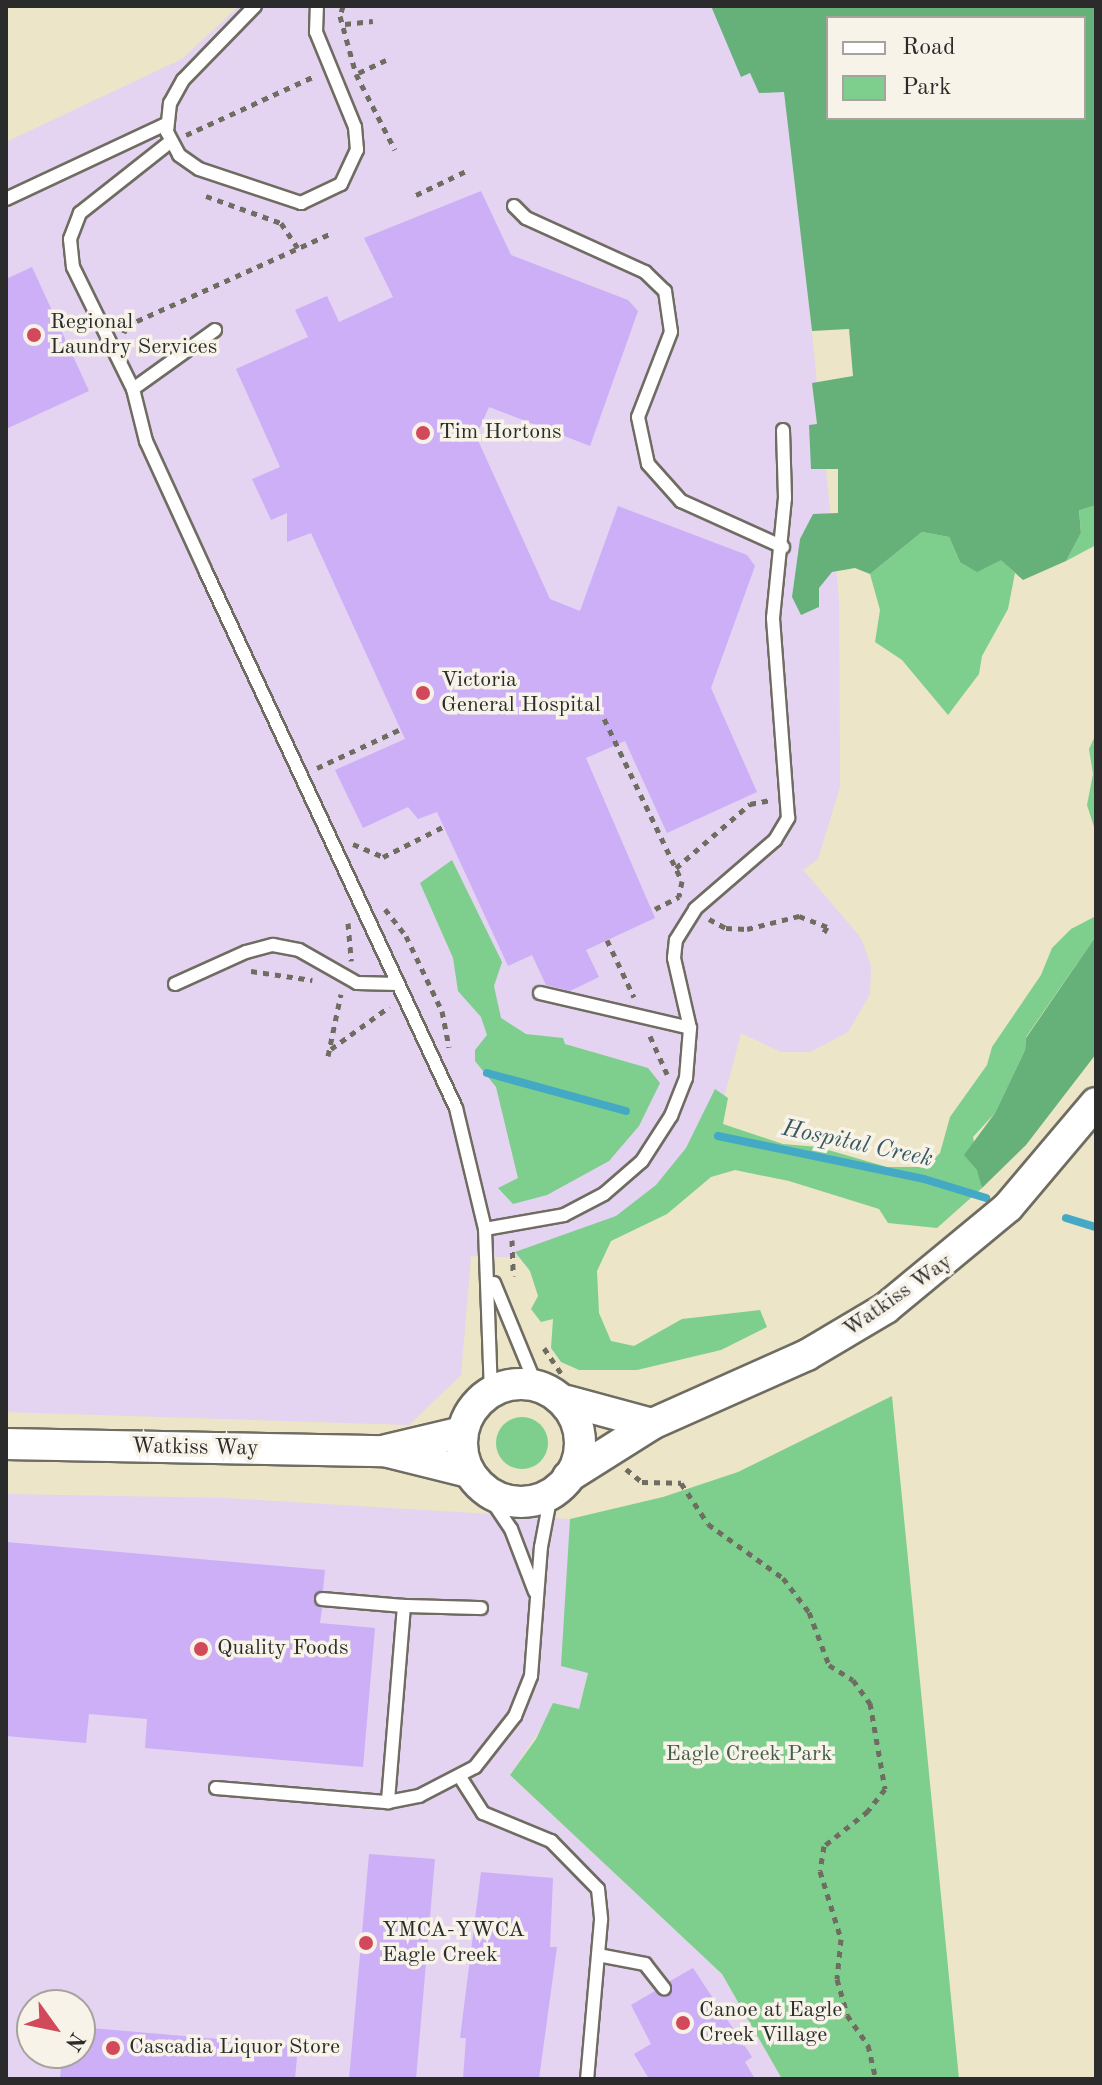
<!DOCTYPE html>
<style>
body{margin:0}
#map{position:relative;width:1102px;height:2085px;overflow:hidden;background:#ece5c7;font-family:"Old Standard TT",serif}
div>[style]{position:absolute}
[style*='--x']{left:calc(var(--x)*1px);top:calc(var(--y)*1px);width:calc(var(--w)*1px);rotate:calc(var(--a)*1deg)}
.built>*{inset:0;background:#e4d3f1}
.green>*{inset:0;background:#7ece8e}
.round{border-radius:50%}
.forest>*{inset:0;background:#66b179}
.stream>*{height:8px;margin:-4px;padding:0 4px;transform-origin:4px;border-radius:4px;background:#44a9c4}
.building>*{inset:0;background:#cdaff7}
.path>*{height:5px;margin-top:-2.5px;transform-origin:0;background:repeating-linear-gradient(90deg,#6f6c62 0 6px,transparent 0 12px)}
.roads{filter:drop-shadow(2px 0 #6f6c62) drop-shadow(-2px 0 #6f6c62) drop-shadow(0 2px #6f6c62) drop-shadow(0 -2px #6f6c62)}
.service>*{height:12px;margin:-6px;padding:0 6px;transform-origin:6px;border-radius:6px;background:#fff}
.tertiary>*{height:30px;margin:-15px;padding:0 15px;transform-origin:15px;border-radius:15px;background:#fff}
.tertiary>.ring{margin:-15px;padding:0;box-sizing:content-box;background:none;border:30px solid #fff;border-radius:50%}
.dots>*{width:22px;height:22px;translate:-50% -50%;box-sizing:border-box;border:4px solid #f7f3e8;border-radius:50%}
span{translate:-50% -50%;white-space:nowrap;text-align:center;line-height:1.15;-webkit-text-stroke:7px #f7f3e8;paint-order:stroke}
.poi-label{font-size:22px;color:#2b2b2b}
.left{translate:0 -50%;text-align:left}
.street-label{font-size:22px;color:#2b2b2b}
.park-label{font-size:22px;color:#445c49}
.water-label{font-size:24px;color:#345761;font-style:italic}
.frame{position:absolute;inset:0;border:8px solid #2b2b2b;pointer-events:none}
.legend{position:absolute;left:826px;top:16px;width:260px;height:104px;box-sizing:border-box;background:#f7f3e8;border:2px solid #a5a39c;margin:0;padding:10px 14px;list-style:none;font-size:24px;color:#2b2b2b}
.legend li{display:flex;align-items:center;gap:16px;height:40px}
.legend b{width:40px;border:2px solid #a5a39c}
.north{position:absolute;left:16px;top:1989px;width:80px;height:80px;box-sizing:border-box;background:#f7f3e8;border:2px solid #a5a39c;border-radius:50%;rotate:123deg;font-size:22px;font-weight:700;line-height:32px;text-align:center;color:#2b2b2b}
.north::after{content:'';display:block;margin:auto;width:28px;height:36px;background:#d1495b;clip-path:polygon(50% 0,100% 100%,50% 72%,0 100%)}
</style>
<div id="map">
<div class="built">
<div style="clip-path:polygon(239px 6px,749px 6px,787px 87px,839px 599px,840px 787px,818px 859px,803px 870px,861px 938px,871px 966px,870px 994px,848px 1032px,810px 1052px,781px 1052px,741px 1033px,723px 1102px,634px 1216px,533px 1258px,471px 1256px,461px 1375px,409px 1425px,6px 1412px,6px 142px,182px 59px)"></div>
<div style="clip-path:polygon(evenodd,6px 1494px,225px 1498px,570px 1519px,562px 1666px,588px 1672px,579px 1709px,545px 1722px,510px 1775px,722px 1974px,782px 2079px,6px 2079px,6px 1494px,32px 2005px,80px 2005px,80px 2053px,32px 2053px,32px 2005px)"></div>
</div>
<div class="green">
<div style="clip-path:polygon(1096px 505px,1096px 545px,1066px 561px,1081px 533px,1079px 509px)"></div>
<div style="clip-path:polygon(922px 532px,949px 537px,960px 562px,1001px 559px,1015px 573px,1008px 609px,982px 656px,979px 674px,948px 715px,902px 660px,875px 642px,880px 610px,870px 574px)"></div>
<div style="clip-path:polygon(1096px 734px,1096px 833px,1087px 805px,1093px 774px,1089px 749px)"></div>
<div style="clip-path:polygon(452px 860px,502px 962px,494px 986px,501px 1018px,526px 1034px,563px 1038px,565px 1044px,648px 1068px,660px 1083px,639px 1126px,609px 1161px,547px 1195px,513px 1204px,498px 1188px,518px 1178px,496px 1087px,475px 1061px,475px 1050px,487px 1035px,481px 1017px,458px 991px,453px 958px,420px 883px)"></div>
<div style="clip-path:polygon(1096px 916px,1096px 936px,1026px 1037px,1025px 1050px,995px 1113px,973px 1137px,982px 1188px,937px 1228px,888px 1223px,879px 1209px,789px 1181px,735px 1170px,711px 1177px,667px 1214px,611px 1241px,597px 1271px,599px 1313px,611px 1341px,634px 1346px,682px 1319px,760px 1310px,767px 1327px,721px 1350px,637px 1370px,579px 1370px,561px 1362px,551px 1348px,553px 1319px,541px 1322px,531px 1309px,538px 1296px,530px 1271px,515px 1252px,616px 1216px,656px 1185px,686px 1148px,715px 1089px,728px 1098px,723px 1124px,783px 1144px,818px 1147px,887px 1167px,926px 1167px,940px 1153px,950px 1117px,987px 1065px,992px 1047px,1041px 975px,1052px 948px,1071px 929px)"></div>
<div style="clip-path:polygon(892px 1396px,959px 2079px,782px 2079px,722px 1974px,510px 1775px,536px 1739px,553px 1703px,579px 1709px,588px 1673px,561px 1666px,570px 1519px,663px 1497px,738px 1472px)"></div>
<div class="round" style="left:496px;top:1417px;width:52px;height:52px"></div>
</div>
<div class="forest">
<div style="clip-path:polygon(evenodd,711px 6px,1096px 6px,1096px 505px,1079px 510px,1081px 533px,1066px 561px,1023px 580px,1001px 560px,977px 572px,960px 562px,949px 537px,922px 532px,870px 574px,855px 568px,832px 572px,819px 588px,819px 607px,801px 615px,792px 597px,800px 539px,813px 514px,838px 513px,838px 469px,811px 469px,809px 425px,817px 424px,812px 383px,853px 376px,849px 329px,812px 331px,784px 92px,759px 93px,750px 73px,741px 77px,711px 6px,828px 18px,1084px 18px,1084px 118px,828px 118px,828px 18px)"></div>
<div style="clip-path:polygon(1096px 936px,1096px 1054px,1026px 1145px,982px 1188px,977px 1170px,964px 1155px,995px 1113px,1025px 1050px,1026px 1038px)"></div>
</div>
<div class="stream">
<div style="--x:487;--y:1073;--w:144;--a:15.3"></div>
<div style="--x:718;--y:1136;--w:210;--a:11.8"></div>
<div style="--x:924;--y:1179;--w:65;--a:17"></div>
<div style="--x:1066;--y:1218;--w:31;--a:17"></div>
</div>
<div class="building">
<div style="clip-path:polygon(481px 191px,511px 255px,628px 300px,638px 311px,590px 446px,489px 407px,476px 436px,550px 599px,580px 611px,618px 506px,747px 555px,755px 566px,711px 688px,757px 792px,667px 833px,625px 741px,586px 758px,655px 918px,586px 950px,599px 977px,570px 991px,546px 985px,532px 955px,508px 966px,437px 812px,418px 819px,408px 807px,363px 828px,335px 770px,405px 739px,311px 533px,287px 542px,287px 513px,271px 520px,252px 479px,280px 467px,236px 369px,308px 337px,295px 310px,327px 296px,339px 322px,393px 297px,364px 238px)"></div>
<div style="clip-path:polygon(32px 267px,89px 391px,6px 429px,6px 279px)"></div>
<div style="clip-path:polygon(6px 1542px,325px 1570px,323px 1590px,313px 1599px,322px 1608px,320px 1623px,375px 1628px,363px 1767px,145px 1748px,147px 1719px,89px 1714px,86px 1743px,6px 1736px)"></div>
<div style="clip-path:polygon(369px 1854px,435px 1859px,416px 2079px,349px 2079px)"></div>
<div style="clip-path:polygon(481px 1872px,553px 1878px,550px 1947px,557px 1947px,539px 2079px,463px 2079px,466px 2038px,460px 2038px)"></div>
<div style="clip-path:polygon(693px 1968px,752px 2057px,745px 2062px,755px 2079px,649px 2079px,634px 2054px,651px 2044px,631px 2005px,655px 1991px,669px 1995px,670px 1981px)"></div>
<div style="clip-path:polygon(80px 2027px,298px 2046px,295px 2079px,60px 2079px,62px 2053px,80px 2053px)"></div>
</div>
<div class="path">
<div style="--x:343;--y:6;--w:10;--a:107"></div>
<div style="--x:340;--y:16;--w:60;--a:74.6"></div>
<div style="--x:345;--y:24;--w:28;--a:-6"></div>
<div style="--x:386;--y:60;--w:33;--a:155"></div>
<div style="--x:356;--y:74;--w:85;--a:62.8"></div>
<div style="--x:186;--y:135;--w:142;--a:-24.6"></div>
<div style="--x:416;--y:195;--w:55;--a:-25.6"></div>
<div style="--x:206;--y:196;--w:80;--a:19.8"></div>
<div style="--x:281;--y:223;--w:30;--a:56"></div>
<div style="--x:124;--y:333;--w:7;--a:-74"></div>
<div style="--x:126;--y:326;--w:224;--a:-24.3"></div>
<div style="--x:599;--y:708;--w:192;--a:64.4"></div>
<div style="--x:682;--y:881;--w:16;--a:101"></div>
<div style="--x:317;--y:768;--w:93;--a:-24.9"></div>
<div style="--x:353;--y:844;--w:33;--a:23"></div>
<div style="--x:383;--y:857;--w:69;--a:-26.6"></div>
<div style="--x:676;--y:868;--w:98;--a:-40.9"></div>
<div style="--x:750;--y:804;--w:20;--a:-11"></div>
<div style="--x:385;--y:909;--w:34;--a:52"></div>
<div style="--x:406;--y:936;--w:83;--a:64.4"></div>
<div style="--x:442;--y:1011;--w:37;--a:79"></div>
<div style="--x:655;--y:909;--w:27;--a:-27"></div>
<div style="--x:709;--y:919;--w:19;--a:28"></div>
<div style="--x:726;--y:928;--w:21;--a:3"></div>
<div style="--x:747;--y:929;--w:54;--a:-14"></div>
<div style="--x:799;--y:916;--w:30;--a:21"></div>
<div style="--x:827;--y:927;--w:8;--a:120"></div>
<div style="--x:348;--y:923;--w:38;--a:85"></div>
<div style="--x:607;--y:940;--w:63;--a:64.7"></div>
<div style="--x:251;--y:971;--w:62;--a:8.4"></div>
<div style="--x:650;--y:1036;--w:42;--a:65.9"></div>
<div style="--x:331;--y:1049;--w:72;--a:-35.9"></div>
<div style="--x:328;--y:1056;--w:63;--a:-78.2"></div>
<div style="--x:512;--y:1240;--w:36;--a:88"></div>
<div style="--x:544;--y:1348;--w:34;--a:56"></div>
<div style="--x:626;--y:1469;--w:21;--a:39"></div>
<div style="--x:642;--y:1482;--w:39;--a:1"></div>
<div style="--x:681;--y:1483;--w:49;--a:56.6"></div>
<div style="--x:708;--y:1524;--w:92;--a:35.8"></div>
<div style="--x:783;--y:1578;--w:43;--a:52.6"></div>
<div style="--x:809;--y:1612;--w:57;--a:69.3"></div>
<div style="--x:829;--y:1665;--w:28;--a:32"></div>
<div style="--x:853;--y:1680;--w:29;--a:54"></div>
<div style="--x:870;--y:1703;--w:87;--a:80.1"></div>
<div style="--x:885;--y:1789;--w:28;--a:128"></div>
<div style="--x:868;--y:1811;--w:56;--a:141.5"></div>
<div style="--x:824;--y:1846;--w:25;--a:99"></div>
<div style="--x:820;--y:1871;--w:71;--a:72.8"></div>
<div style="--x:841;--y:1939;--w:40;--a:95.7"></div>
<div style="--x:837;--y:1979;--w:37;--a:74"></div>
<div style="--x:847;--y:2015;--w:37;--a:55"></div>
<div style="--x:868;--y:2045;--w:35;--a:77"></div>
</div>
<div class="roads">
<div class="service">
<div style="--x:255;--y:6;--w:103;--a:134.2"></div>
<div style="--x:183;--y:80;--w:26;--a:119"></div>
<div style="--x:170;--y:103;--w:29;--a:96"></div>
<div style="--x:167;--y:132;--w:26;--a:62"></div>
<div style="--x:179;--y:155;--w:24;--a:35"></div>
<div style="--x:199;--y:169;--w:108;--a:18.4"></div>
<div style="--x:301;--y:203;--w:44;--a:-25.4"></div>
<div style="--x:341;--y:184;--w:38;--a:-65"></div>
<div style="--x:357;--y:150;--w:23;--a:-95"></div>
<div style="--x:355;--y:127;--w:103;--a:-112.3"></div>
<div style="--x:316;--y:32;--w:26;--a:-88"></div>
<div style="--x:170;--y:142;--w:115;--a:141.7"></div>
<div style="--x:80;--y:213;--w:28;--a:111"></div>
<div style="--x:70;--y:239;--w:28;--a:84"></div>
<div style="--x:73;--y:267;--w:136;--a:63.8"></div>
<div style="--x:133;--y:389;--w:54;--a:76"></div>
<div style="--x:146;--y:441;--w:142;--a:65.4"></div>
<div style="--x:205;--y:570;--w:594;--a:64.99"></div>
<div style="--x:456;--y:1108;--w:124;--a:76.5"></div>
<div style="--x:485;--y:1229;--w:162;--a:87.9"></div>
<div style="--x:6;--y:199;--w:177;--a:-25.1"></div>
<div style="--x:514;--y:206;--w:17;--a:45"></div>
<div style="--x:526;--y:218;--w:131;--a:24.4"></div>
<div style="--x:645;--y:272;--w:28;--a:44"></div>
<div style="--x:665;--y:291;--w:41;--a:81.7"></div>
<div style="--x:671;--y:332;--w:91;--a:111.2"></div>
<div style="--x:638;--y:417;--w:48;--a:78"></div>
<div style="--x:648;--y:464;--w:50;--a:48.3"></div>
<div style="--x:681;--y:501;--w:112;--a:24.3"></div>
<div style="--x:133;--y:389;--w:101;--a:-35.7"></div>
<div style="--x:175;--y:984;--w:78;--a:-24.3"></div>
<div style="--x:246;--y:952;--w:28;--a:-15"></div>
<div style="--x:273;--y:945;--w:26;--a:11"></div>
<div style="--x:299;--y:950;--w:67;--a:29.6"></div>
<div style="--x:357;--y:983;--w:41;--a:1.4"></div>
<div style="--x:540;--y:993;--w:154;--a:13.1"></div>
<div style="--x:485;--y:1229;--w:80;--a:-10"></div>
<div style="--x:564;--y:1215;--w:45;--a:-27.7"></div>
<div style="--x:604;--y:1194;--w:50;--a:-41"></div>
<div style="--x:642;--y:1161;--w:54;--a:-57.2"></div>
<div style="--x:671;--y:1116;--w:41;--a:-68.5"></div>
<div style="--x:686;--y:1078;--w:50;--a:-85.4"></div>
<div style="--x:690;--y:1028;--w:72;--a:-102.9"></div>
<div style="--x:674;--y:958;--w:18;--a:-84"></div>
<div style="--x:676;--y:940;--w:36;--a:-58"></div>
<div style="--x:695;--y:909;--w:106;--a:-40.8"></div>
<div style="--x:775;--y:840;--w:26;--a:-59"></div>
<div style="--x:788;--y:818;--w:201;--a:-94.3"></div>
<div style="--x:773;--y:618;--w:121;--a:-84.3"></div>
<div style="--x:785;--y:498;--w:68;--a:-91.7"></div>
<div style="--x:494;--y:1283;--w:110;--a:67.6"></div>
<div style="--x:486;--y:1492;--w:45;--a:56"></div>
<div style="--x:511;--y:1529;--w:67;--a:69.1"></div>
<div style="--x:322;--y:1599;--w:82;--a:4.9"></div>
<div style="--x:404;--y:1606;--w:197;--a:94.7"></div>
<div style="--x:404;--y:1606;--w:77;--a:1.5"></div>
<div style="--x:460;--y:1777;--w:43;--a:57.4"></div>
<div style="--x:483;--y:1813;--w:74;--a:22.4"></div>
<div style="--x:551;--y:1841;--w:67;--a:45.6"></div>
<div style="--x:598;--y:1889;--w:31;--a:84"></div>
<div style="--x:601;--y:1920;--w:160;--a:95"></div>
<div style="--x:216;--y:1788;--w:173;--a:4.7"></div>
<div style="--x:388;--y:1802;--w:32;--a:-11"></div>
<div style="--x:419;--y:1796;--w:63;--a:-27.4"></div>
<div style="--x:475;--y:1767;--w:65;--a:-51.9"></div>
<div style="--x:515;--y:1716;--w:43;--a:-68.2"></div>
<div style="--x:531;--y:1676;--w:129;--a:-85.6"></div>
<div style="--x:541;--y:1547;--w:54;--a:-79.3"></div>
<div style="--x:598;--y:1955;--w:48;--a:10.8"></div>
<div style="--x:645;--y:1964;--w:31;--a:52"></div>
</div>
<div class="tertiary">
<div class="ring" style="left:462px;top:1384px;width:88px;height:88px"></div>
<div style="--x:567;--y:1401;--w:88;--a:15.1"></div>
<div style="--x:6;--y:1444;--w:378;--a:1.1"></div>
<div style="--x:384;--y:1451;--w:87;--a:14"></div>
<div style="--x:386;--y:1450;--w:78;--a:-13.3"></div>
<div style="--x:568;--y:1477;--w:99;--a:-32.2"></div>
<div style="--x:652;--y:1424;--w:170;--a:-24"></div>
<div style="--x:807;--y:1355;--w:92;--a:-30.7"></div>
<div style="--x:886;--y:1308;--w:158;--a:-39.6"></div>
<div style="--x:1008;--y:1207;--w:136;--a:-49.8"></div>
</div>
</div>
<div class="dots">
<div style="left:34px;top:335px;background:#d1495b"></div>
<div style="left:423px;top:433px;background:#d1495b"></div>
<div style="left:423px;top:693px;background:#d1495b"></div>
<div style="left:201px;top:1649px;background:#d1495b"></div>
<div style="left:366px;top:1943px;background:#d1495b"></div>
<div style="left:683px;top:2023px;background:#d1495b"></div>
<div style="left:113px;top:2048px;background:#d1495b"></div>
</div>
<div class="poi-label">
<span class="left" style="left:50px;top:335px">Regional<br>Laundry Services</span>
<span class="left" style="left:439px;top:433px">Tim Hortons</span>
<span class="left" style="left:441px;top:693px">Victoria<br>General Hospital</span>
<span class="left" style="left:217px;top:1649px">Quality Foods</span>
<span class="left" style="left:382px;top:1943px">YMCA-YWCA<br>Eagle Creek</span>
<span class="left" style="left:699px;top:2023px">Canoe at Eagle<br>Creek Village</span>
<span class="left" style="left:129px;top:2048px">Cascadia Liquor Store</span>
</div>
<div class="street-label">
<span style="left:898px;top:1296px;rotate:-35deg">Watkiss Way</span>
<span style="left:195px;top:1448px;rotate:1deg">Watkiss Way</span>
</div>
<div class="park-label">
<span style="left:749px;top:1755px">Eagle Creek Park</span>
</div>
<div class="water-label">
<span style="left:857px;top:1145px;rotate:12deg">Hospital Creek</span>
</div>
<div class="frame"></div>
<ul class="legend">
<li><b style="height:10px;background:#fff"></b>Road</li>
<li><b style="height:22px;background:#7ece8e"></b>Park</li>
</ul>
<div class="north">N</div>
</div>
